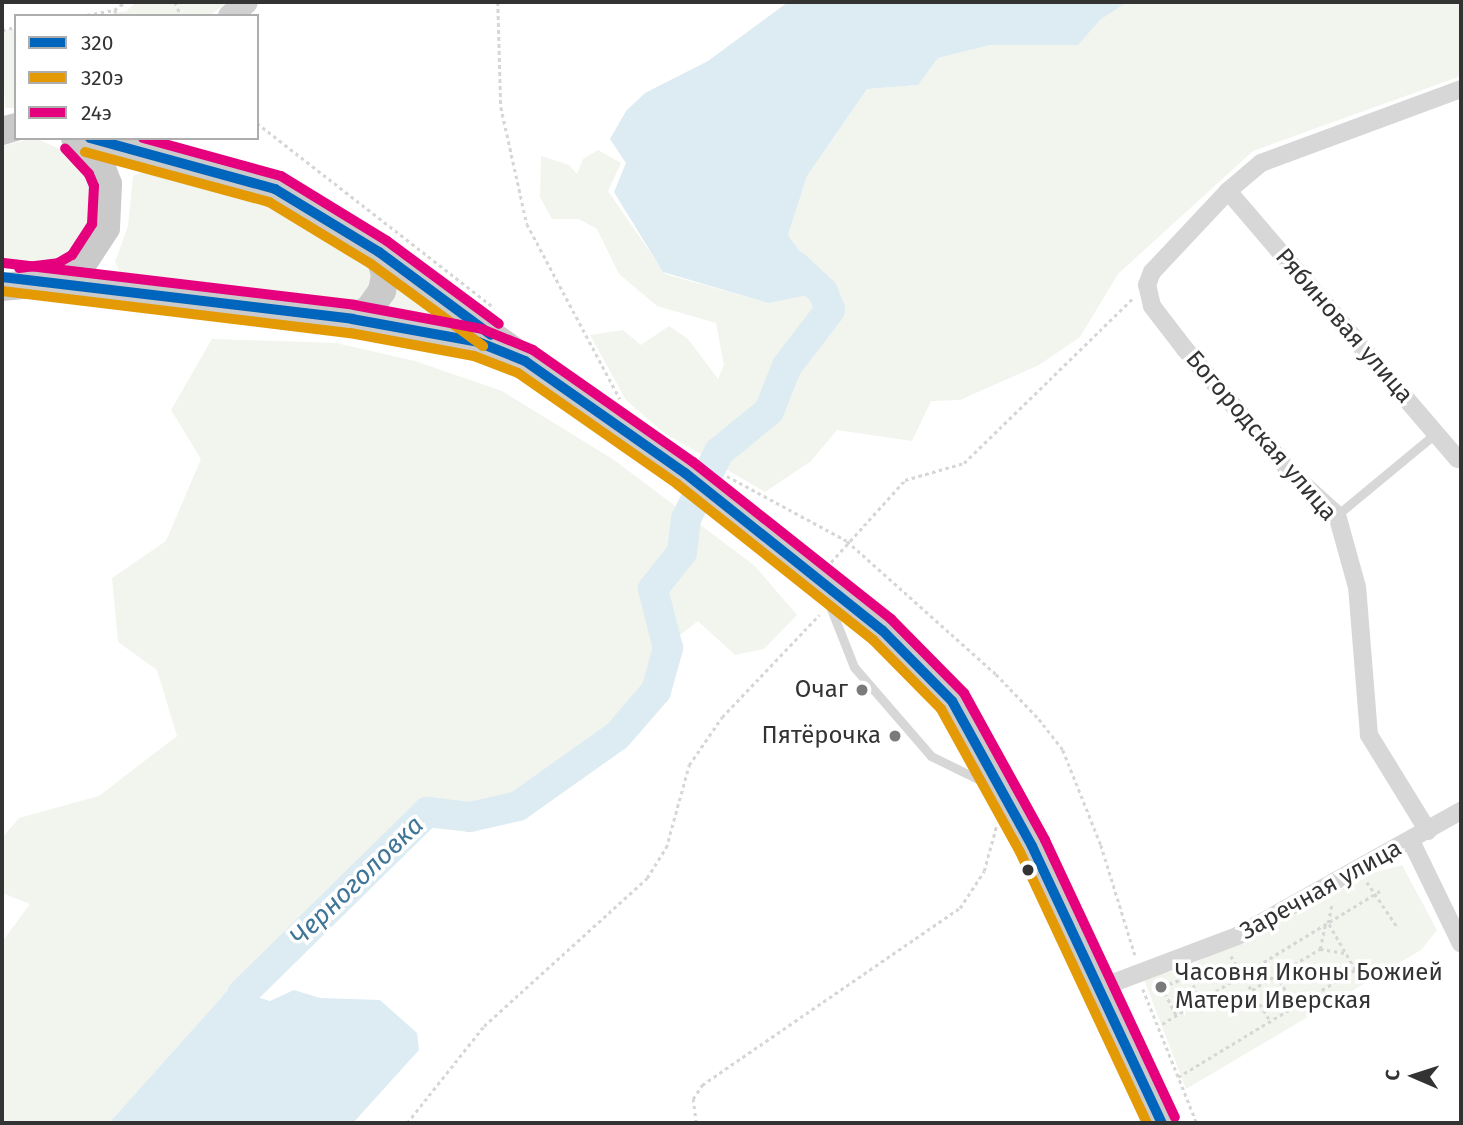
<!DOCTYPE html>
<meta charset="utf-8">
<style>
body{margin:0}
#map{position:relative;width:1463px;height:1125px;overflow:hidden;background:#fff;font-family:"Fira Sans",sans-serif}
div>[style]{position:absolute}
[style*='--x']{left:calc(var(--x)*1px);top:calc(var(--y)*1px);width:calc(var(--w)*1px);rotate:calc(var(--a)*1deg)}
.green>*{inset:0;background:#f1f5ed}
.water>*{inset:0;background:#ddebf3}
.river>*{height:30px;margin:-15px;padding:0 15px;transform-origin:15px;border-radius:15px;background:#ddebf3}
.path>*{height:2.5px;margin-top:-1.25px;transform-origin:0;background:repeating-linear-gradient(90deg,#d6d6d6 0 3.5px,transparent 0 7px)}
.path>.ring{margin:-1.25px;padding:0;box-sizing:content-box;background:none;border:2.5px solid #d6d6d6;border-radius:50%}
.lane>*{height:9px;margin:-4.5px;padding:0 4.5px;transform-origin:4.5px;border-radius:4.5px;background:#d7d7d7}
.street>*{height:18px;margin:-9px;padding:0 9px;transform-origin:9px;border-radius:9px;background:#d7d7d7}
.secondary>*{height:24px;margin:-12px;padding:0 12px;transform-origin:12px;border-radius:12px;background:#d0d0d0}
.primary>*{height:28px;margin:-14px;padding:0 14px;transform-origin:14px;border-radius:14px;background:#cacaca}
.bus-1>*{height:10px;margin:-5px;padding:0 5px;transform-origin:5px;border-radius:5px;background:#0065bd}
.bus-2>*{height:10px;margin:-5px;padding:0 5px;transform-origin:5px;border-radius:5px;background:#e39a05}
.bus-3>*{height:10px;margin:-5px;padding:0 5px;transform-origin:5px;border-radius:5px;background:#e5007d}
.dots>*{width:19px;height:19px;translate:-50% -50%;box-sizing:border-box;border:4px solid #fff;border-radius:50%}
span{translate:-50% -50%;white-space:nowrap;text-align:center;line-height:1.15;-webkit-text-stroke:7px #fff;paint-order:stroke}
.street-label{font-size:24px;color:#333}
.poi-label{font-size:24px;color:#333}
.right{translate:-100% -50%;text-align:right}
.left{translate:0 -50%;text-align:left}
.water-label{font-size:26px;color:#3f7597;font-style:italic}
.frame{position:absolute;inset:0;border:4px solid #333;pointer-events:none}
.legend{position:absolute;left:14px;top:14px;width:245px;height:126px;box-sizing:border-box;background:#fff;border:2px solid #adadad;margin:0;padding:9px 12px;list-style:none;font-size:21px;color:#333}
.legend li{display:flex;align-items:center;gap:14px;height:35px}
.legend b{width:35px;border:2px solid #adadad}
.north{position:absolute;left:1379px;top:1041px;width:70px;height:70px;-webkit-text-stroke:5px #fff;paint-order:stroke;rotate:273deg;font-size:19px;font-weight:700;line-height:28px;text-align:center;color:#333}
.north::after{content:'';display:block;margin:auto;width:24px;height:32px;background:#333;clip-path:polygon(50% 0,100% 100%,50% 72%,0 100%)}
</style>
<div id="map">
<div class="green">
<div style="clip-path:polygon(137px 2px,227px 2px,210px 16px,97px 16px,126px 11px)"></div>
<div style="clip-path:polygon(1127px 2px,1461px 2px,1461px 76px,1253px 151px,1118px 274px,1080px 337px,1039px 365px,960px 400px,931px 401px,912px 441px,837px 430px,811px 461px,765px 492px,663px 432px,626px 400px,590px 335px,623px 330px,641px 345px,669px 326px,688px 339px,718px 379px,724px 365px,716px 323px,657px 306px,619px 274px,597px 229px,579px 219px,552px 219px,540px 197px,541px 156px,569px 165px,577px 174px,583px 159px,598px 150px,621px 163px,608px 191px,665px 274px,768px 303px,831px 280px,808px 263px,788px 235px,807px 176px,867px 89px,918px 85px,938px 58px,990px 45px,1078px 44px,1100px 20px)"></div>
<div style="clip-path:polygon(16px 29px,16px 108px,5px 108px,2px 31px)"></div>
<div style="clip-path:polygon(35px 138px,73px 155px,93px 192px,93px 213px,73px 250px,35px 266px,2px 259px,2px 146px)"></div>
<div style="clip-path:polygon(143px 172px,163px 172px,267px 196px,373px 262px,376px 274px,354px 309px,135px 287px,123px 278px,115px 262px,128px 226px,133px 176px)"></div>
<div style="clip-path:polygon(394px 277px,439px 313px,438px 316px,379px 312px)"></div>
<div style="clip-path:polygon(212px 339px,336px 343px,415px 361px,502px 391px,614px 460px,755px 566px,797px 615px,764px 649px,735px 655px,698px 621px,680px 635px,677px 659px,656px 675px,611px 727px,580px 749px,495px 803px,416px 802px,229px 989px,109px 1123px,2px 1123px,2px 942px,30px 904px,2px 893px,2px 838px,19px 818px,99px 796px,177px 736px,157px 670px,118px 642px,112px 578px,166px 541px,201px 459px,171px 410px)"></div>
<div style="clip-path:polygon(1402px 865px,1437px 930px,1421px 950px,1186px 1089px,1143px 977px,1181px 970px,1376px 872px)"></div>
</div>
<div class="water">
<div style="clip-path:polygon(788px 2px,1127px 2px,1100px 20px,1078px 45px,990px 45px,938px 58px,918px 85px,867px 89px,807px 176px,788px 235px,808px 263px,832px 280px,823px 292px,768px 303px,663px 272px,614px 192px,626px 163px,610px 139px,626px 111px,645px 93px,708px 61px)"></div>
<div style="clip-path:polygon(229px 989px,270px 1001px,294px 990px,320px 998px,380px 1000px,417px 1033px,419px 1050px,353px 1123px,109px 1123px)"></div>
</div>
<div class="river">
<div style="--x:238;--y:1033;--w:39;--a:-84"></div>
<div style="--x:242;--y:994;--w:260;--a:-44.5"></div>
<div style="--x:427;--y:812;--w:43;--a:6.6"></div>
<div style="--x:470;--y:817;--w:49;--a:-12.9"></div>
<div style="--x:518;--y:806;--w:121;--a:-35.3"></div>
<div style="--x:617;--y:736;--w:60;--a:-49.1"></div>
<div style="--x:656;--y:691;--w:45;--a:-74.4"></div>
<div style="--x:668;--y:648;--w:61;--a:-104.3"></div>
<div style="--x:653;--y:589;--w:47;--a:-51.9"></div>
<div style="--x:682;--y:552;--w:33;--a:-83"></div>
<div style="--x:686;--y:519;--w:75;--a:-63.8"></div>
<div style="--x:719;--y:452;--w:65;--a:-39.4"></div>
<div style="--x:769;--y:411;--w:48;--a:-68.2"></div>
<div style="--x:787;--y:366;--w:71;--a:-52.5"></div>
<div style="--x:830;--y:310;--w:19;--a:-111"></div>
<div style="--x:823;--y:292;--w:38;--a:-137"></div>
</div>
<div class="path">
<div style="--x:175;--y:2;--w:15;--a:67"></div>
<div style="--x:498;--y:2;--w:105;--a:88.4"></div>
<div style="--x:501;--y:107;--w:120;--a:77.5"></div>
<div style="--x:527;--y:224;--w:198;--a:62"></div>
<div style="--x:114;--y:10;--w:10;--a:37"></div>
<div style="--x:80;--y:16;--w:35;--a:-10"></div>
<div style="--x:114;--y:10;--w:14;--a:-36"></div>
<div style="--x:2;--y:30;--w:14;--a:-12"></div>
<div style="--x:257;--y:123;--w:301;--a:37.9"></div>
<div style="--x:727;--y:476;--w:136;--a:28.4"></div>
<div style="--x:847;--y:541;--w:200;--a:41.8"></div>
<div style="--x:996;--y:674;--w:62;--a:46.3"></div>
<div style="--x:1039;--y:719;--w:39;--a:52"></div>
<div style="--x:1063;--y:750;--w:102;--a:68.2"></div>
<div style="--x:1101;--y:845;--w:115;--a:72.8"></div>
<div style="--x:831;--y:562;--w:110;--a:-47.9"></div>
<div style="--x:905;--y:480;--w:61;--a:-16.1"></div>
<div style="--x:964;--y:463;--w:235;--a:-44.3"></div>
<div style="--x:1367;--y:882;--w:55;--a:56"></div>
<div style="--x:1320;--y:949;--w:25;--a:-78"></div>
<div style="--x:1231;--y:956;--w:74;--a:58.9"></div>
<div style="--x:1188;--y:972;--w:31;--a:68"></div>
<div style="--x:1276;--y:975;--w:51;--a:-30.6"></div>
<div style="--x:1320;--y:949;--w:26;--a:9"></div>
<div class="ring" style="left:1154px;top:979px;width:13.5px;height:13.5px"></div>
<div style="--x:1169;--y:984;--w:22;--a:-21"></div>
<div style="--x:1143;--y:989;--w:144;--a:68.1"></div>
<div style="--x:1252;--y:990;--w:28;--a:-32"></div>
<div style="--x:1276;--y:975;--w:34;--a:58"></div>
<div style="--x:1165;--y:993;--w:25;--a:63"></div>
<div style="--x:1162;--y:1024;--w:259;--a:-31.4"></div>
<div style="--x:1178;--y:1077;--w:207;--a:-31.2"></div>
<div style="--x:1355;--y:970;--w:54;--a:-119.9"></div>
<div style="--x:1328;--y:923;--w:20;--a:-79"></div>
<div style="--x:407;--y:1123;--w:124;--a:-51.6"></div>
<div style="--x:484;--y:1026;--w:220;--a:-42.2"></div>
<div style="--x:647;--y:878;--w:36;--a:-58"></div>
<div style="--x:666;--y:848;--w:86;--a:-74.5"></div>
<div style="--x:689;--y:765;--w:58;--a:-55.5"></div>
<div style="--x:722;--y:717;--w:141;--a:-46.4"></div>
<div style="--x:696;--y:1123;--w:24;--a:-97"></div>
<div style="--x:693;--y:1099;--w:17;--a:-57"></div>
<div style="--x:702;--y:1085;--w:313;--a:-34.5"></div>
<div style="--x:960;--y:908;--w:44;--a:-57"></div>
<div style="--x:984;--y:871;--w:46;--a:-74.7"></div>
</div>
<div class="lane">
<div style="--x:1337;--y:515;--w:129;--a:-39.6"></div>
<div style="--x:826;--y:596;--w:76;--a:68.5"></div>
<div style="--x:854;--y:667;--w:118;--a:49.1"></div>
<div style="--x:931;--y:756;--w:68;--a:26.2"></div>
</div>
<div class="street">
<div style="--x:1228;--y:191;--w:353;--a:49.4"></div>
<div style="--x:1458;--y:459;--w:4;--a:-34"></div>
<div style="--x:1428;--y:831;--w:113;--a:-121.6"></div>
<div style="--x:1369;--y:735;--w:148;--a:-94.6"></div>
<div style="--x:1357;--y:587;--w:75;--a:-105.5"></div>
<div style="--x:1337;--y:515;--w:61;--a:-137.7"></div>
<div style="--x:1292;--y:474;--w:165;--a:-130.6"></div>
<div style="--x:1185;--y:349;--w:54;--a:-127.5"></div>
<div style="--x:1152;--y:306;--w:22;--a:-103"></div>
<div style="--x:1147;--y:285;--w:14;--a:-69"></div>
<div style="--x:1152;--y:272;--w:111;--a:-46.8"></div>
<div style="--x:1228;--y:191;--w:43;--a:-40.3"></div>
<div style="--x:1261;--y:163;--w:213;--a:-20.3"></div>
<div style="--x:1411;--y:841;--w:114;--a:64.1"></div>
<div style="--x:1097;--y:989;--w:150;--a:-20.7"></div>
<div style="--x:1237;--y:936;--w:257;--a:-29.2"></div>
</div>
<div class="secondary">
<div style="--x:230;--y:16;--w:21;--a:-41"></div>
</div>
<div class="primary">
<div style="--x:2;--y:131;--w:15;--a:-16"></div>
<div style="--x:89;--y:138;--w:193;--a:15.3"></div>
<div style="--x:275;--y:189;--w:55;--a:28"></div>
<div style="--x:324;--y:215;--w:444;--a:35.6"></div>
<div style="--x:685;--y:473;--w:252;--a:38.6"></div>
<div style="--x:882;--y:630;--w:100;--a:45.4"></div>
<div style="--x:952;--y:701;--w:107;--a:59.6"></div>
<div style="--x:1006;--y:793;--w:365;--a:64.7"></div>
<div style="--x:45;--y:282;--w:41;--a:-24.7"></div>
<div style="--x:82;--y:265;--w:44;--a:-57"></div>
<div style="--x:106;--y:228;--w:44;--a:-87.4"></div>
<div style="--x:108;--y:184;--w:19;--a:-111"></div>
<div style="--x:101;--y:166;--w:38;--a:-133"></div>
<div style="--x:2;--y:287;--w:40;--a:-5.7"></div>
<div style="--x:42;--y:283;--w:312;--a:6.6"></div>
<div style="--x:352;--y:319;--w:77;--a:8.2"></div>
<div style="--x:428;--y:330;--w:75;--a:16.3"></div>
<div style="--x:352;--y:319;--w:21;--a:-31"></div>
<div style="--x:370;--y:308;--w:21;--a:-55"></div>
<div style="--x:382;--y:291;--w:16;--a:-79"></div>
<div style="--x:385;--y:275;--w:24;--a:-105"></div>
</div>
<div class="bus-1">
<div style="--x:90;--y:138;--w:192;--a:15.4"></div>
<div style="--x:275;--y:189;--w:122;--a:31.2"></div>
<div style="--x:379;--y:252;--w:139;--a:36.5"></div>
<div style="--x:2;--y:277;--w:353;--a:6.8"></div>
<div style="--x:352;--y:319;--w:128;--a:10.3"></div>
<div style="--x:478;--y:342;--w:51;--a:22"></div>
<div style="--x:525;--y:361;--w:195;--a:35"></div>
<div style="--x:685;--y:473;--w:252;--a:38.6"></div>
<div style="--x:882;--y:630;--w:100;--a:45.4"></div>
<div style="--x:952;--y:701;--w:166;--a:61.1"></div>
<div style="--x:1032;--y:846;--w:306;--a:64.9"></div>
</div>
<div class="bus-2">
<div style="--x:85;--y:152;--w:191;--a:15.2"></div>
<div style="--x:269;--y:202;--w:119;--a:31.3"></div>
<div style="--x:371;--y:264;--w:139;--a:36.2"></div>
<div style="--x:2;--y:291;--w:351;--a:6.9"></div>
<div style="--x:350;--y:333;--w:126;--a:10.5"></div>
<div style="--x:474;--y:356;--w:47;--a:21.1"></div>
<div style="--x:518;--y:373;--w:194;--a:34.9"></div>
<div style="--x:677;--y:484;--w:251;--a:38.5"></div>
<div style="--x:873;--y:640;--w:97;--a:45.4"></div>
<div style="--x:941;--y:709;--w:163;--a:61.1"></div>
<div style="--x:1020;--y:852;--w:299;--a:64.9"></div>
</div>
<div class="bus-3">
<div style="--x:143;--y:138;--w:143;--a:15.4"></div>
<div style="--x:281;--y:176;--w:124;--a:31.5"></div>
<div style="--x:387;--y:241;--w:139;--a:36.5"></div>
<div style="--x:4;--y:263;--w:353;--a:6.8"></div>
<div style="--x:354;--y:305;--w:130;--a:10.6"></div>
<div style="--x:482;--y:329;--w:55;--a:22.4"></div>
<div style="--x:533;--y:350;--w:195;--a:35"></div>
<div style="--x:693;--y:462;--w:253;--a:38.4"></div>
<div style="--x:891;--y:619;--w:104;--a:45.4"></div>
<div style="--x:964;--y:693;--w:168;--a:61.1"></div>
<div style="--x:1045;--y:840;--w:306;--a:64.9"></div>
<div style="--x:19;--y:268;--w:39;--a:-7"></div>
<div style="--x:58;--y:263;--w:16;--a:-30"></div>
<div style="--x:72;--y:255;--w:37;--a:-57"></div>
<div style="--x:92;--y:224;--w:38;--a:-87"></div>
<div style="--x:94;--y:186;--w:13;--a:-113"></div>
<div style="--x:89;--y:174;--w:35;--a:-133"></div>
</div>
<div class="dots">
<div style="left:862px;top:690px;background:#7a7a7a"></div>
<div style="left:895px;top:736px;background:#7a7a7a"></div>
<div style="left:1028px;top:870px;background:#333"></div>
<div style="left:1161px;top:987px;background:#7a7a7a"></div>
</div>
<div class="street-label">
<span style="left:1344px;top:326px;rotate:49deg">Рябиновая улица</span>
<span style="left:1261px;top:436px;rotate:49deg">Богородская улица</span>
<span style="left:1321px;top:890px;rotate:-29deg">Заречная улица</span>
</div>
<div class="poi-label">
<span class="right" style="left:848px;top:690px">Очаг</span>
<span class="right" style="left:881px;top:736px">Пятёрочка</span>
<span class="left" style="left:1175px;top:987px">Часовня Иконы Божией<br>Матери Иверская</span>
</div>
<div class="water-label">
<span style="left:357px;top:881px;rotate:-44deg">Черноголовка</span>
</div>
<div class="frame"></div>
<ul class="legend">
<li><b style="height:9px;background:#0065bd"></b>320</li>
<li><b style="height:9px;background:#e39a05"></b>320э</li>
<li><b style="height:9px;background:#e5007d"></b>24э</li>
</ul>
<div class="north">С</div>
</div>
